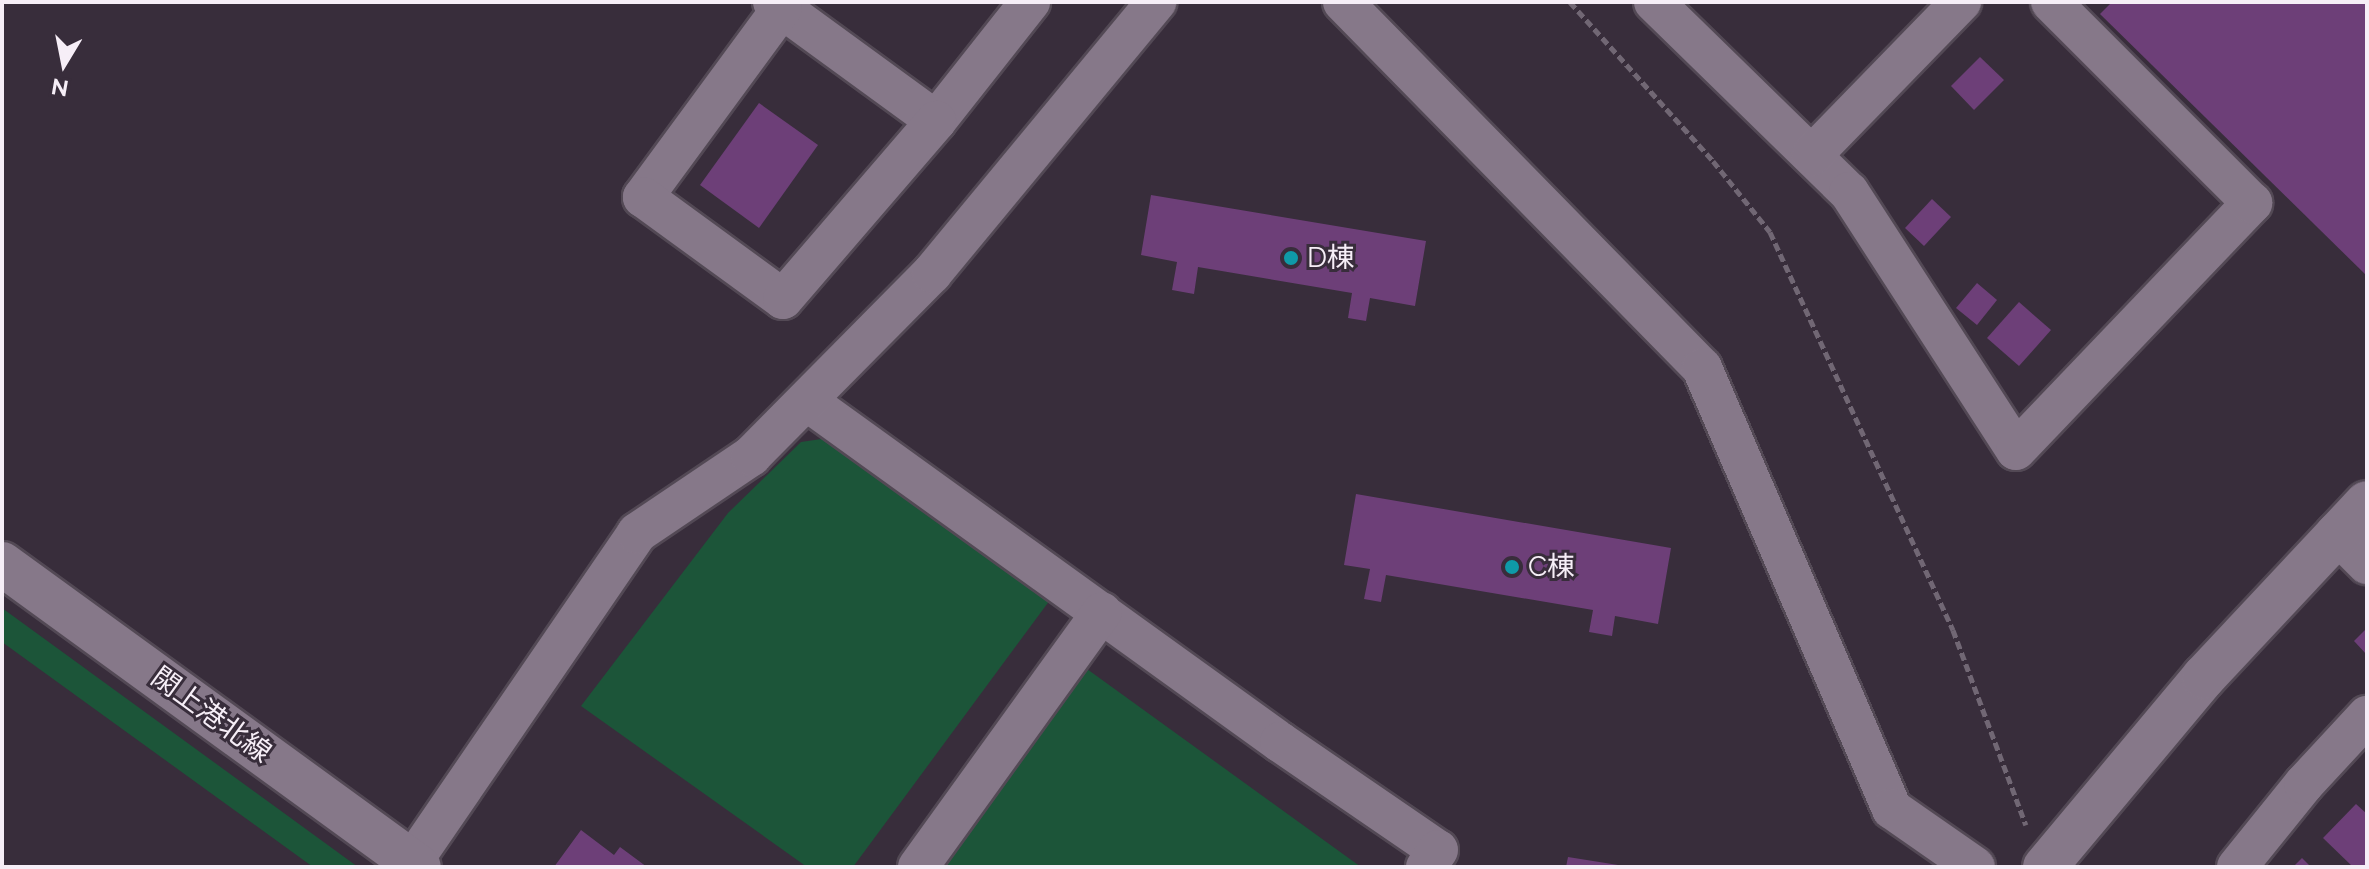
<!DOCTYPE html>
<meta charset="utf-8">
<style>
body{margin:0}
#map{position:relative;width:2369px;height:869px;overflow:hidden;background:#382d3b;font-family:Raleway,"Noto Sans JP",sans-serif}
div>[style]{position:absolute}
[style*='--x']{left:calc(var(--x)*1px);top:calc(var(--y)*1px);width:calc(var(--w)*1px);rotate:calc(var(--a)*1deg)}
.green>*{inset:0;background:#1c5539}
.building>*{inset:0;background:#6d3f78}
.path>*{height:5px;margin-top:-2.5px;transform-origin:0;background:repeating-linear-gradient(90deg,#716774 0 8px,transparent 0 12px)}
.roads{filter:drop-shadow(2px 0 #534955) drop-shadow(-2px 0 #534955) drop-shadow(0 2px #534955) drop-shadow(0 -2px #534955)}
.minor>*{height:40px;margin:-20px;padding:0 20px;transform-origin:20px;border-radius:20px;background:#867889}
.tertiary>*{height:44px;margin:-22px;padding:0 22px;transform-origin:22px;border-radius:22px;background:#867889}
.dots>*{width:22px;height:22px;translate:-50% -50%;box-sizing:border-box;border:4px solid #382d3b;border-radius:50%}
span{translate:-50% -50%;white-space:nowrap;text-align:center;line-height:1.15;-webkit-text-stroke:6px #382d3b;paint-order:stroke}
.poi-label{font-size:28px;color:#f6eef7}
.left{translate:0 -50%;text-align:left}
.street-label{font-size:28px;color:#f6eef7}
.frame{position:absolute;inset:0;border:4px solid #f6eef7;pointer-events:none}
.north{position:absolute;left:24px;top:24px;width:80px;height:80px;-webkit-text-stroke:6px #382d3b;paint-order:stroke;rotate:190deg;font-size:22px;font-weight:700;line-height:32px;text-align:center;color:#f6eef7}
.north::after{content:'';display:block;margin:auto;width:28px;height:36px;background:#f6eef7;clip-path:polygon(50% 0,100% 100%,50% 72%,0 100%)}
</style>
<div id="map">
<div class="green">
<div style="clip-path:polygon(828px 438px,1050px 600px,853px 867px,807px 867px,581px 706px,728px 513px,801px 442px)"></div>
<div style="clip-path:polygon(2px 608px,358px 867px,313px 867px,2px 642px)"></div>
<div style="clip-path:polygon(1087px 669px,1361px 867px,941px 867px)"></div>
</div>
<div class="building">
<div style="clip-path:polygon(2112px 2px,2363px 2px,2367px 6px,2367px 276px,2100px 14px)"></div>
<div style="clip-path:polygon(1980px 57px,2004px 80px,1974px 110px,1951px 86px)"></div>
<div style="clip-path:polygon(759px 103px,818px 145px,759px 228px,700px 185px)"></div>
<div style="clip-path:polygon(1151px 195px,1426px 241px,1415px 306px,1370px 298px,1366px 321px,1348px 318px,1352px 293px,1198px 267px,1194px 294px,1172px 290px,1177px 262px,1141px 255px)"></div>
<div style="clip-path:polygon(1932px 199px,1951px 217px,1924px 246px,1905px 228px)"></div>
<div style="clip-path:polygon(1977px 283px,1997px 300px,1977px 325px,1956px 308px)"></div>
<div style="clip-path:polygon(2019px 302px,2051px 330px,2019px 366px,1987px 338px)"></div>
<div style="clip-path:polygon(1356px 494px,1671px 548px,1658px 624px,1615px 616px,1612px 636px,1589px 632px,1593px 610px,1386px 575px,1381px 602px,1364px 599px,1370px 569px,1344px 565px)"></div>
<div style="clip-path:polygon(2367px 628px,2367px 655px,2354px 641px)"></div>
<div style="clip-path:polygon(2356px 804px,2367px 814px,2367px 867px,2353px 867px,2323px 838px)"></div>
<div style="clip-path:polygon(581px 830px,614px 855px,620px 847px,647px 867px,554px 867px)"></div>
<div style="clip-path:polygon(1568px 857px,1618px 865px,1618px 867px,1566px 867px)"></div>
<div style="clip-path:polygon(2302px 858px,2311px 867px,2293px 867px)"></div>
</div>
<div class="path">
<div style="--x:1570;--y:2;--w:214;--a:48"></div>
<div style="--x:1713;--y:161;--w:91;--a:51.2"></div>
<div style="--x:1770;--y:232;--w:438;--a:65.3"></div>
<div style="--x:1953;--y:630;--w:208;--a:69.5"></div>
</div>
<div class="roads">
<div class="minor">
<div style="--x:773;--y:2;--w:202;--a:36.1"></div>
<div style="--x:936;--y:121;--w:152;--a:-51.7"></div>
<div style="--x:1343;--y:2;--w:513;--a:45.55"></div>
<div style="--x:1702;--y:368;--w:480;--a:66.7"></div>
<div style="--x:1892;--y:809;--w:101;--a:34.9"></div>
<div style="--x:1654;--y:2;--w:272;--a:44.3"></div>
<div style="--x:1849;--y:192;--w:307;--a:57.1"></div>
<div style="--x:2016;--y:450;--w:342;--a:-46.3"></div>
<div style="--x:2252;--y:203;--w:284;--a:-135"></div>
<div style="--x:782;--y:8;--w:235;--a:126.3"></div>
<div style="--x:643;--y:197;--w:173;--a:36.1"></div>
<div style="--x:783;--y:299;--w:235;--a:-49.3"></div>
<div style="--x:1812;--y:155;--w:214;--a:-45.8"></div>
<div style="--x:807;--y:401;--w:583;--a:35.79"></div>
<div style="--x:1280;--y:742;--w:191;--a:34.4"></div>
<div style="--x:1438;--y:850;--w:21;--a:125"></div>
<div style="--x:2336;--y:533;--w:44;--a:45"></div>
<div style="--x:412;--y:862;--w:399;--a:-55.6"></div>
<div style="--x:637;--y:533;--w:138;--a:-34"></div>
<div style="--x:751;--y:456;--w:257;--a:-45.3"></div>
<div style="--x:932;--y:273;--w:352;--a:-50.4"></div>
<div style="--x:918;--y:867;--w:314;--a:-54.2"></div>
<div style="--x:2237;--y:867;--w:107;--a:-51.1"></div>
<div style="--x:2304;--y:784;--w:93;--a:-47.2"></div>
</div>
<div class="tertiary">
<div style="--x:2;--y:564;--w:515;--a:36"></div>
<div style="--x:2045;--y:867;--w:248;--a:-50.1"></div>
<div style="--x:2204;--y:677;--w:238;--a:-46.9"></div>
</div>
</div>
<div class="dots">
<div style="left:1291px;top:258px;background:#0f9aa8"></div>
<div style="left:1512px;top:567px;background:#0f9aa8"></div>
</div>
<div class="poi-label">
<span class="left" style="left:1307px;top:258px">D棟</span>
<span class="left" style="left:1528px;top:567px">C棟</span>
</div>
<div class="street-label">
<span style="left:211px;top:715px;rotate:36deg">閖上港北線</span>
</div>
<div class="frame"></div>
<div class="north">N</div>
</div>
